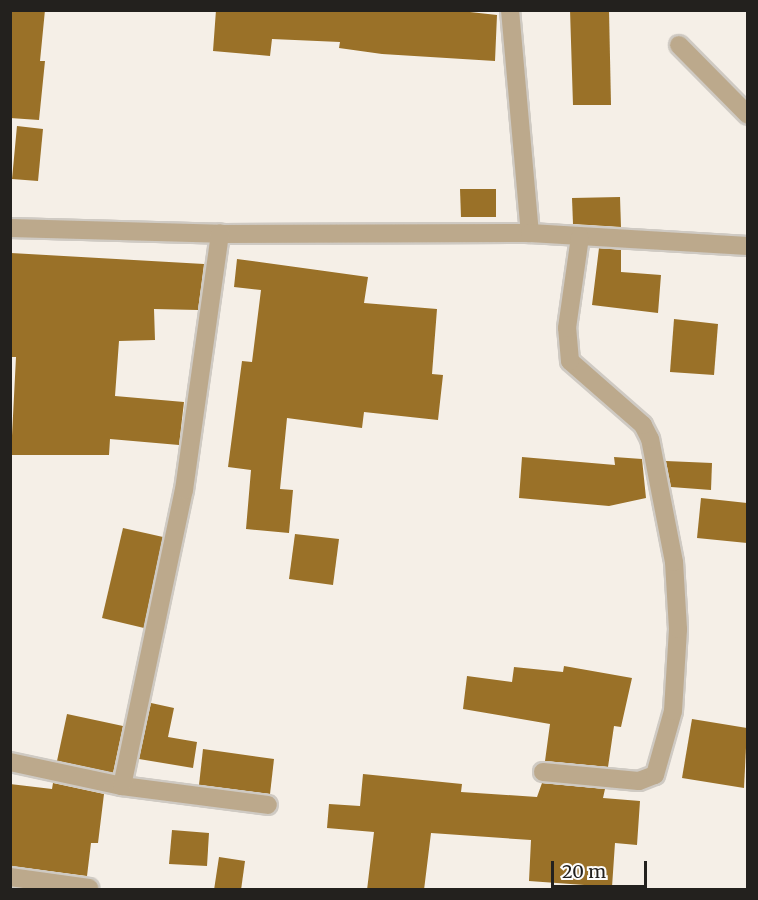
<!DOCTYPE html>
<style>
body{margin:0}
#map{position:relative;width:758px;height:900px;overflow:hidden;background:#f5efe7;font-family:Merriweather,serif}
div>[style]{position:absolute}
[style*='--x']{left:calc(var(--x)*1px);top:calc(var(--y)*1px);width:calc(var(--w)*1px);rotate:calc(var(--a)*1deg)}
.building>*{inset:0;background:#9a7128}
.roads{filter:drop-shadow(2px 0 #cfcac3) drop-shadow(-2px 0 #cfcac3) drop-shadow(0 2px #cfcac3) drop-shadow(0 -2px #cfcac3)}
.minor>*{height:18px;margin:-9px;padding:0 9px;transform-origin:9px;border-radius:9px;background:#bca98c}
span{translate:-50% -50%;white-space:nowrap;text-align:center;line-height:1.15;-webkit-text-stroke:6px #fefdfc;paint-order:stroke}
.frame{position:absolute;inset:0;border:12px solid #23211e;pointer-events:none}
.scale{position:absolute;left:551px;top:861px;width:96px;height:27px;box-sizing:border-box;border:3px solid #23211e;border-top:0;padding-left:8px;font-size:18px;line-height:21px;white-space:nowrap;color:#23211e;-webkit-text-stroke:4px #fefdfc;paint-order:stroke}
</style>
<div id="map">
<div class="building">
<div style="clip-path:polygon(10px 10px,45px 10px,40px 61px,45px 61px,39px 120px,10px 118px)"></div>
<div style="clip-path:polygon(216px 10px,452px 10px,497px 15px,495px 61px,382px 54px,339px 48px,340px 42px,272px 39px,270px 56px,213px 51px)"></div>
<div style="clip-path:polygon(570px 10px,609px 10px,611px 105px,573px 105px)"></div>
<div style="clip-path:polygon(17px 126px,43px 129px,38px 181px,12px 179px)"></div>
<div style="clip-path:polygon(460px 189px,496px 189px,496px 217px,461px 217px)"></div>
<div style="clip-path:polygon(620px 197px,621px 227px,573px 224px,572px 198px)"></div>
<div style="clip-path:polygon(599px 248px,621px 250px,621px 272px,661px 275px,658px 313px,592px 305px)"></div>
<div style="clip-path:polygon(11px 253px,204px 264px,198px 310px,154px 309px,155px 340px,119px 341px,115px 396px,184px 402px,179px 445px,110px 439px,109px 455px,11px 455px,16px 357px,12px 357px)"></div>
<div style="clip-path:polygon(237px 259px,368px 277px,364px 303px,437px 309px,432px 374px,443px 375px,438px 420px,364px 412px,362px 428px,287px 418px,280px 489px,293px 490px,289px 533px,246px 529px,251px 470px,228px 467px,242px 361px,252px 362px,261px 290px,234px 287px)"></div>
<div style="clip-path:polygon(674px 319px,718px 324px,714px 375px,670px 372px)"></div>
<div style="clip-path:polygon(522px 457px,615px 465px,614px 457px,642px 459px,646px 498px,609px 506px,519px 498px)"></div>
<div style="clip-path:polygon(666px 461px,712px 463px,711px 490px,671px 487px)"></div>
<div style="clip-path:polygon(701px 498px,747px 503px,747px 543px,697px 538px)"></div>
<div style="clip-path:polygon(123px 528px,163px 537px,144px 628px,102px 618px)"></div>
<div style="clip-path:polygon(295px 534px,339px 539px,333px 585px,289px 579px)"></div>
<div style="clip-path:polygon(564px 666px,632px 678px,621px 727px,614px 726px,608px 767px,545px 761px,550px 724px,463px 709px,467px 676px,512px 682px,514px 667px,563px 672px)"></div>
<div style="clip-path:polygon(151px 703px,174px 708px,168px 737px,197px 742px,193px 768px,139px 759px)"></div>
<div style="clip-path:polygon(67px 714px,123px 726px,113px 773px,57px 761px)"></div>
<div style="clip-path:polygon(692px 719px,747px 728px,744px 788px,682px 778px)"></div>
<div style="clip-path:polygon(203px 749px,274px 759px,270px 794px,199px 785px)"></div>
<div style="clip-path:polygon(363px 774px,462px 784px,461px 792px,537px 797px,542px 783px,605px 789px,603px 798px,640px 801px,637px 845px,615px 843px,612px 887px,529px 881px,531px 840px,431px 833px,424px 890px,367px 890px,374px 832px,327px 828px,329px 804px,360px 806px)"></div>
<div style="clip-path:polygon(53px 783px,104px 794px,98px 843px,91px 843px,87px 876px,10px 866px,10px 784px,52px 789px)"></div>
<div style="clip-path:polygon(172px 830px,209px 833px,207px 866px,169px 864px)"></div>
<div style="clip-path:polygon(219px 857px,245px 861px,241px 890px,214px 890px)"></div>
</div>
<div class="roads">
<div class="minor">
<div style="--x:510;--y:10;--w:224;--a:84.9"></div>
<div style="--x:679;--y:45;--w:98;--a:45.4"></div>
<div style="--x:10;--y:228;--w:210;--a:1.6"></div>
<div style="--x:220;--y:234;--w:310;--a:-0.2"></div>
<div style="--x:530;--y:233;--w:218;--a:3.4"></div>
<div style="--x:10;--y:762;--w:115;--a:12.1"></div>
<div style="--x:122;--y:786;--w:147;--a:7.4"></div>
<div style="--x:543;--y:772;--w:96;--a:5.4"></div>
<div style="--x:639;--y:781;--w:17;--a:-21"></div>
<div style="--x:655;--y:775;--w:66;--a:-74.3"></div>
<div style="--x:673;--y:711;--w:82;--a:-86.5"></div>
<div style="--x:678;--y:629;--w:67;--a:-93.4"></div>
<div style="--x:674;--y:562;--w:125;--a:-101"></div>
<div style="--x:650;--y:439;--w:16;--a:-117"></div>
<div style="--x:643;--y:425;--w:97;--a:-138.8"></div>
<div style="--x:570;--y:361;--w:33;--a:-95"></div>
<div style="--x:567;--y:328;--w:92;--a:-81.9"></div>
<div style="--x:122;--y:786;--w:302;--a:-78.2"></div>
<div style="--x:184;--y:490;--w:259;--a:-82"></div>
<div style="--x:10;--y:877;--w:80;--a:7.9"></div>
</div>
</div>
<div class="frame"></div>
<div class="scale">20 m</div>
</div>
